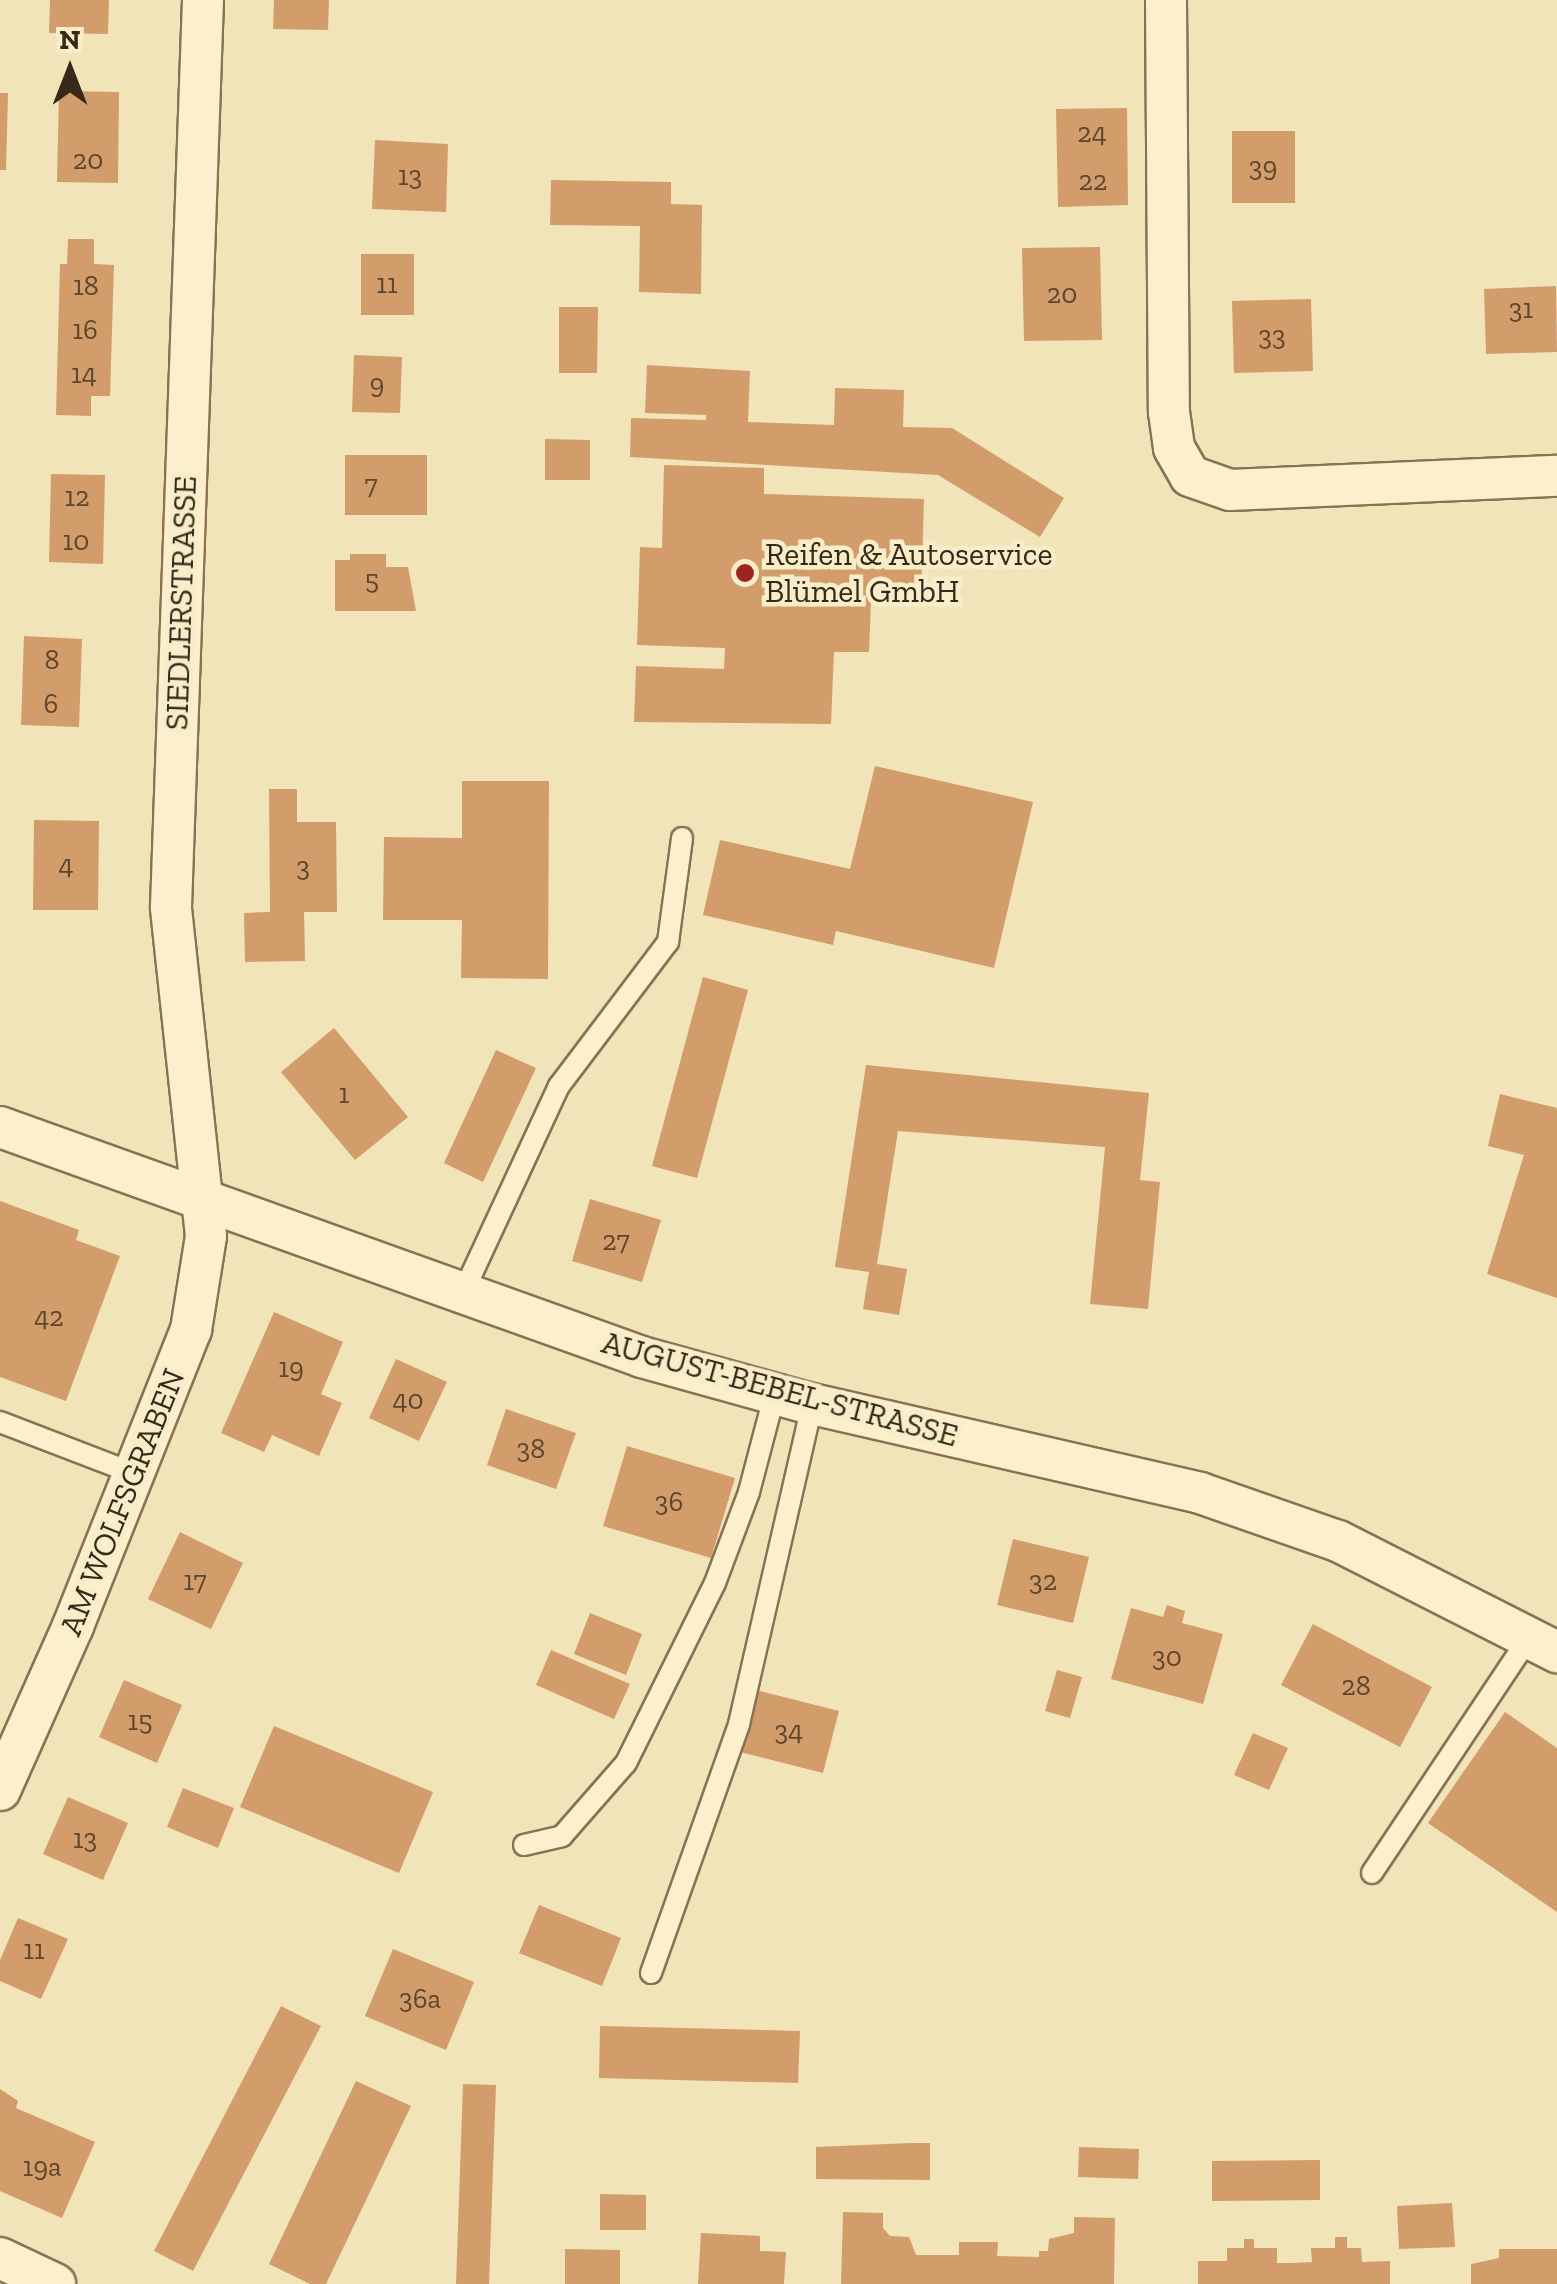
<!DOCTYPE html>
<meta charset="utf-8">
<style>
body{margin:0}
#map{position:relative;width:1557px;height:2284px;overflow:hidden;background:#f1e4b9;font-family:"Zilla Slab",serif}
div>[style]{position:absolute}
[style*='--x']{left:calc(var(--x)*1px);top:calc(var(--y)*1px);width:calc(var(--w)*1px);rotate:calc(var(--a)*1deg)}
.building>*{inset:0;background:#d29c6b}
.roads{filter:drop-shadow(2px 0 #887253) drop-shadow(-2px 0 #887253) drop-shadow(0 2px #887253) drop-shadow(0 -2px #887253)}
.service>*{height:20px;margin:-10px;padding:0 10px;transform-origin:10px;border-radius:10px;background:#fcf0cc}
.minor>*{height:40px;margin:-20px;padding:0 20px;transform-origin:20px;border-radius:20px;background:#fcf0cc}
.dots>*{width:28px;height:28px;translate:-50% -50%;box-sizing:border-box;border:5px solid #f8edc9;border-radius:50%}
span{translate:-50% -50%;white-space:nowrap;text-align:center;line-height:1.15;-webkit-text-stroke:9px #f8edc9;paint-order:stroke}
.number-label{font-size:28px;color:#5d462e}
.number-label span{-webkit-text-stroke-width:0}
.poi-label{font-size:32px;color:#362919}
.left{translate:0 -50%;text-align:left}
.street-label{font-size:32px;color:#362919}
.north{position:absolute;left:20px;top:20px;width:100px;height:100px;-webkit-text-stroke:8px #f8edc9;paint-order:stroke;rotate:0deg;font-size:28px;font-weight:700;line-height:40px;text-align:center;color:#362919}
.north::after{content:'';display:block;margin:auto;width:35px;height:45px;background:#362919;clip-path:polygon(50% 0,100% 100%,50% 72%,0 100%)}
</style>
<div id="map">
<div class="building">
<div style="clip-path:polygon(50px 0,109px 0,108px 34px,49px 33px)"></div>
<div style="clip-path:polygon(274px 0,329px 0,328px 30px,273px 29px)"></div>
<div style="clip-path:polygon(59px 91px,119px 92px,118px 183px,57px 182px)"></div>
<div style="clip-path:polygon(0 93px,8px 93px,6px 170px,0 170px)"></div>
<div style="clip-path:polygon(1127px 108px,1128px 205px,1058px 207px,1056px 109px)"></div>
<div style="clip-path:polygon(1232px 131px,1295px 131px,1295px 203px,1232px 203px)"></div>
<div style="clip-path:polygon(375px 140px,448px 144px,446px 212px,372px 209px)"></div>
<div style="clip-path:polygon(551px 180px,671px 182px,671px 204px,702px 205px,701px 294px,639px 292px,640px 226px,550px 225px)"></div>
<div style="clip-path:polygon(68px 239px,94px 239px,94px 264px,114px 265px,110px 396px,91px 396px,91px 416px,56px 415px,60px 264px,67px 264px)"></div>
<div style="clip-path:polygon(1100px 247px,1102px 340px,1024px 341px,1022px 248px)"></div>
<div style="clip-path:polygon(361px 254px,414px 254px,414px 315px,361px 315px)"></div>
<div style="clip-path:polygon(1556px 286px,1557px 352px,1486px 354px,1484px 289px)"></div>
<div style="clip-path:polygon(1311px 299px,1313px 371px,1234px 373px,1232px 301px)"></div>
<div style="clip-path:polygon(559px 307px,598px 307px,597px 373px,559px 373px)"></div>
<div style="clip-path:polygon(354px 355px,402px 357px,400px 413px,352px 412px)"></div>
<div style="clip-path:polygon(647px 365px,750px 371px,748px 422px,834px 425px,835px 388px,904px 390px,903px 427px,952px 428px,1064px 498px,1040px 537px,938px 475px,630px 457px,631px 418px,706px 420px,706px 415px,645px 413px)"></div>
<div style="clip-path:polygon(545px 439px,590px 440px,590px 480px,545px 480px)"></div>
<div style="clip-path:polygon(345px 455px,427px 455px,427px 515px,345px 515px)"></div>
<div style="clip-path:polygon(664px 465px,764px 468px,764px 494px,924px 499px,921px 602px,871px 601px,869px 652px,834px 652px,831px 724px,634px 722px,636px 666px,724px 669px,725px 648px,637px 645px,640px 547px,662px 548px)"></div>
<div style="clip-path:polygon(51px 474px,105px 475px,103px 564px,49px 562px)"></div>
<div style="clip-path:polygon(350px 554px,386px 554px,386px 567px,408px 567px,416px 611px,335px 611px,335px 560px,350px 560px)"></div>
<div style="clip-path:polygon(24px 636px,82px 639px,79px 727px,21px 725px)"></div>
<div style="clip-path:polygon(875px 766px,1033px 802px,994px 968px,836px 931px,833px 945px,703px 915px,720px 840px,850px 869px)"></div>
<div style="clip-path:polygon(462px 781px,549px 781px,548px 979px,461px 978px,462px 920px,383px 920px,384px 837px,462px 838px)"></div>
<div style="clip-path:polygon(269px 789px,297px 789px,297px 822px,336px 822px,337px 912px,304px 912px,305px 961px,245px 962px,244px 913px,270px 912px)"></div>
<div style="clip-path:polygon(34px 820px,99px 821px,98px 910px,33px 910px)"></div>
<div style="clip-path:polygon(703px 977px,748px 990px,697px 1178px,652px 1166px)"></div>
<div style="clip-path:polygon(334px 1028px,408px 1117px,355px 1160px,281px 1072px)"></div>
<div style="clip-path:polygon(496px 1050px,536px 1068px,483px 1182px,444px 1163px)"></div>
<div style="clip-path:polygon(866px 1065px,1149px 1093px,1140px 1180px,1160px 1182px,1148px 1309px,1090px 1304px,1105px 1147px,898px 1131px,877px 1264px,907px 1269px,899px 1315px,863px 1309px,869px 1272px,835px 1267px)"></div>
<div style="clip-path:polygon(1500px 1094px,1557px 1108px,1557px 1298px,1487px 1274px,1524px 1155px,1488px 1146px)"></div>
<div style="clip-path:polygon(590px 1199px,661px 1220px,642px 1282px,572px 1261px)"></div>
<div style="clip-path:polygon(0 1201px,79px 1230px,76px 1240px,120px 1256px,66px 1401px,0 1377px)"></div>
<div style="clip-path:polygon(274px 1312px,343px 1342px,321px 1394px,342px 1403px,319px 1456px,272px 1435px,264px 1452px,221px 1433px)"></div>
<div style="clip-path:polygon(396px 1359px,447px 1382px,419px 1441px,369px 1418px)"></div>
<div style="clip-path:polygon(506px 1409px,576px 1433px,556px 1489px,487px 1465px)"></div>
<div style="clip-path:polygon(627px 1446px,735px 1478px,711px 1558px,603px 1526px)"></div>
<div style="clip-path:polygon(180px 1532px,243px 1563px,211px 1629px,148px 1599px)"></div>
<div style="clip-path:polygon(1013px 1539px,1089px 1557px,1073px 1623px,997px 1605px)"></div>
<div style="clip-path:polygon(1167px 1605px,1185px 1611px,1182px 1623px,1223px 1634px,1203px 1704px,1111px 1679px,1131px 1608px,1163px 1617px)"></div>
<div style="clip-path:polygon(590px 1613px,642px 1634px,626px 1675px,574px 1654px)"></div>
<div style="clip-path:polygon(1313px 1624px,1432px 1687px,1400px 1747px,1281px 1685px)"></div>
<div style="clip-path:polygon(551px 1650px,630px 1684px,614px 1719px,536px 1685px)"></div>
<div style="clip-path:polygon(1057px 1670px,1082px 1677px,1070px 1718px,1045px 1711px)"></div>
<div style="clip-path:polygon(124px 1680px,182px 1705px,157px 1763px,99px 1737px)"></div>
<div style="clip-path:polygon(756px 1690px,839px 1711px,823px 1773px,740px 1752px)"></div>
<div style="clip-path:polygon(1505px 1712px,1557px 1748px,1557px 1912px,1428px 1823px)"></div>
<div style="clip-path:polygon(274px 1726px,433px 1792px,399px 1873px,240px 1807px)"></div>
<div style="clip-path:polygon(1253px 1733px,1288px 1748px,1269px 1790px,1234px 1775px)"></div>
<div style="clip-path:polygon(183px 1788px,234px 1808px,218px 1848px,167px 1827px)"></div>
<div style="clip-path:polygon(68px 1797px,128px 1823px,103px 1880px,43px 1854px)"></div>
<div style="clip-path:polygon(539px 1905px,621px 1938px,602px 1986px,519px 1953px)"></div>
<div style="clip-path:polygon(18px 1918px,68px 1939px,41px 1999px,0 1981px,0 1960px)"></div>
<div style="clip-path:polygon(393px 1949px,474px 1982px,446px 2050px,365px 2016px)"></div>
<div style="clip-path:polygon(281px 2006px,321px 2026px,193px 2271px,154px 2251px)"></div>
<div style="clip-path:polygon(600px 2026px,800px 2031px,798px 2083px,599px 2078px)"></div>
<div style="clip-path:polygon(356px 2081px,411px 2106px,326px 2284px,310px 2284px,269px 2264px)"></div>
<div style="clip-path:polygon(463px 2084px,496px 2085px,489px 2284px,456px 2284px)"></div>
<div style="clip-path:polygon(0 2089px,18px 2101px,16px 2108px,95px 2142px,62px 2218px,0 2191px)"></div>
<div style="clip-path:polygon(911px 2143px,930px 2143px,930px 2180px,816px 2179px,816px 2147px)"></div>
<div style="clip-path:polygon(1079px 2147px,1139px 2149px,1138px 2179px,1078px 2177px)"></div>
<div style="clip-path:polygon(1320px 2160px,1320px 2200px,1212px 2201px,1212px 2161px)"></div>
<div style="clip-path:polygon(600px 2194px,646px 2195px,646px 2230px,600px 2230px)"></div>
<div style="clip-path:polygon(1452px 2203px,1455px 2247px,1399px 2249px,1397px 2206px)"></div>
<div style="clip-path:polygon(843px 2212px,883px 2213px,883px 2228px,890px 2236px,909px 2237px,916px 2255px,959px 2255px,959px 2242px,998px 2242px,997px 2256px,1039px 2257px,1039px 2251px,1048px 2251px,1049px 2239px,1074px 2233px,1074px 2217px,1115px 2218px,1114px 2284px,841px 2284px)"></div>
<div style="clip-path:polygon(701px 2233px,760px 2236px,760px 2251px,786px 2252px,784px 2284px,698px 2284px)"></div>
<div style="clip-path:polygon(1335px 2237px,1347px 2237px,1347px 2248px,1361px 2248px,1362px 2262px,1390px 2261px,1390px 2284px,1198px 2284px,1198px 2261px,1227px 2261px,1227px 2248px,1244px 2248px,1244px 2239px,1254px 2239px,1254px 2248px,1277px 2248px,1277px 2263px,1292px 2263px,1312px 2262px,1311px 2248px,1335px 2248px)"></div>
<div style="clip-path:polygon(565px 2249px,620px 2250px,620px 2284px,565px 2284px)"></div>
<div style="clip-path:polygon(1499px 2249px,1557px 2249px,1557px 2284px,1471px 2284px,1471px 2264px,1499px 2258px)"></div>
</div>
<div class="roads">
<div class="service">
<div style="--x:461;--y:1297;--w:233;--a:-65.1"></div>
<div style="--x:559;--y:1086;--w:181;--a:-52.9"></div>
<div style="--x:668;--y:942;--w:105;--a:-82.3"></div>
<div style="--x:0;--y:1422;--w:142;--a:21"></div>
<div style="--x:524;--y:1845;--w:39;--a:-13"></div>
<div style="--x:562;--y:1836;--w:97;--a:-48.8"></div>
<div style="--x:626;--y:1763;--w:201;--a:-63.7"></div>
<div style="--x:715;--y:1583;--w:97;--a:-69.5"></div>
<div style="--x:749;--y:1492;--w:102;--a:-75.3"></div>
<div style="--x:1372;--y:1873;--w:286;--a:-56.3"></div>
<div style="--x:651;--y:1973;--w:264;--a:-70.5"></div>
<div style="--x:739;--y:1724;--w:328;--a:-77.1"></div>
</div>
<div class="minor">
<div style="--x:1166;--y:0;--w:412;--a:89.6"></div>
<div style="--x:1169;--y:412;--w:36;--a:82"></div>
<div style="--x:1174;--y:448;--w:32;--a:60"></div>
<div style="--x:1190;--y:476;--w:42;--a:19.3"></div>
<div style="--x:1230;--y:490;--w:327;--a:-2.5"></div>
<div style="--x:0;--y:1127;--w:682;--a:19.71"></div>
<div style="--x:642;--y:1357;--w:176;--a:15.5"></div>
<div style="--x:812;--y:1404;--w:398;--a:12.9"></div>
<div style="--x:1200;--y:1493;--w:146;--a:19.2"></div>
<div style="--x:1338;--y:1541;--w:246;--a:26.9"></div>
<div style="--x:0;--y:1790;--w:180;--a:-66"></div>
<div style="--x:73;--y:1626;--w:319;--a:-68.3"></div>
<div style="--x:191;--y:1330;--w:95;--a:-80.9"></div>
<div style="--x:206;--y:1236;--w:331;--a:-96.1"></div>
<div style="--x:171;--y:907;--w:908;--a:-87.98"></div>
<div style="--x:0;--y:2258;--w:61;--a:25.3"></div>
</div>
</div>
<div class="dots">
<div style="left:745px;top:573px;background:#9c251e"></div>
</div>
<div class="number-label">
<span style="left:1092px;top:133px">24</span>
<span style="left:88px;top:160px">20</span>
<span style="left:1263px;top:167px">39</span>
<span style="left:410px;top:176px">13</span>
<span style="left:1093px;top:181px">22</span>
<span style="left:387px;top:284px">11</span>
<span style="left:86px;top:286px">18</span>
<span style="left:1062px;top:294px">20</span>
<span style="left:1521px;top:309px">31</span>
<span style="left:85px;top:330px">16</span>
<span style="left:1272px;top:336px">33</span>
<span style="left:84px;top:374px">14</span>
<span style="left:377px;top:384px">9</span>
<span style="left:371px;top:485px">7</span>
<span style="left:77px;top:497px">12</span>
<span style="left:76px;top:541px">10</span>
<span style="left:372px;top:580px">5</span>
<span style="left:52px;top:660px">8</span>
<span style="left:51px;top:704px">6</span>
<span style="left:66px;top:865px">4</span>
<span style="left:303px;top:867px">3</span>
<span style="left:344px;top:1094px">1</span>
<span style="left:616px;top:1241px">27</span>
<span style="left:49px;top:1317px">42</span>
<span style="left:291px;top:1368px">19</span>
<span style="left:408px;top:1400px">40</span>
<span style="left:531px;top:1449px">38</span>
<span style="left:669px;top:1502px">36</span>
<span style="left:195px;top:1581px">17</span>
<span style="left:1043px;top:1581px">32</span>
<span style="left:1167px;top:1657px">30</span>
<span style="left:1356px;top:1686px">28</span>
<span style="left:140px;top:1721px">15</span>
<span style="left:789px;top:1731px">34</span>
<span style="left:85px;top:1839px">13</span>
<span style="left:34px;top:1950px">11</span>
<span style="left:420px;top:1999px">36a</span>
<span style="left:42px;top:2167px">19a</span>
</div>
<div class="poi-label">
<span class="left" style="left:765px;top:573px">Reifen &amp; Autoservice<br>Blümel GmbH</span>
</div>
<div class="street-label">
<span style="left:181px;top:603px;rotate:-88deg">SIEDLERSTRASSE</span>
<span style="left:780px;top:1389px;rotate:15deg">AUGUST-BEBEL-STRASSE</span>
<span style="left:122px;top:1502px;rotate:-68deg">AM WOLFSGRABEN</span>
</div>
<div class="north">N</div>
</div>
